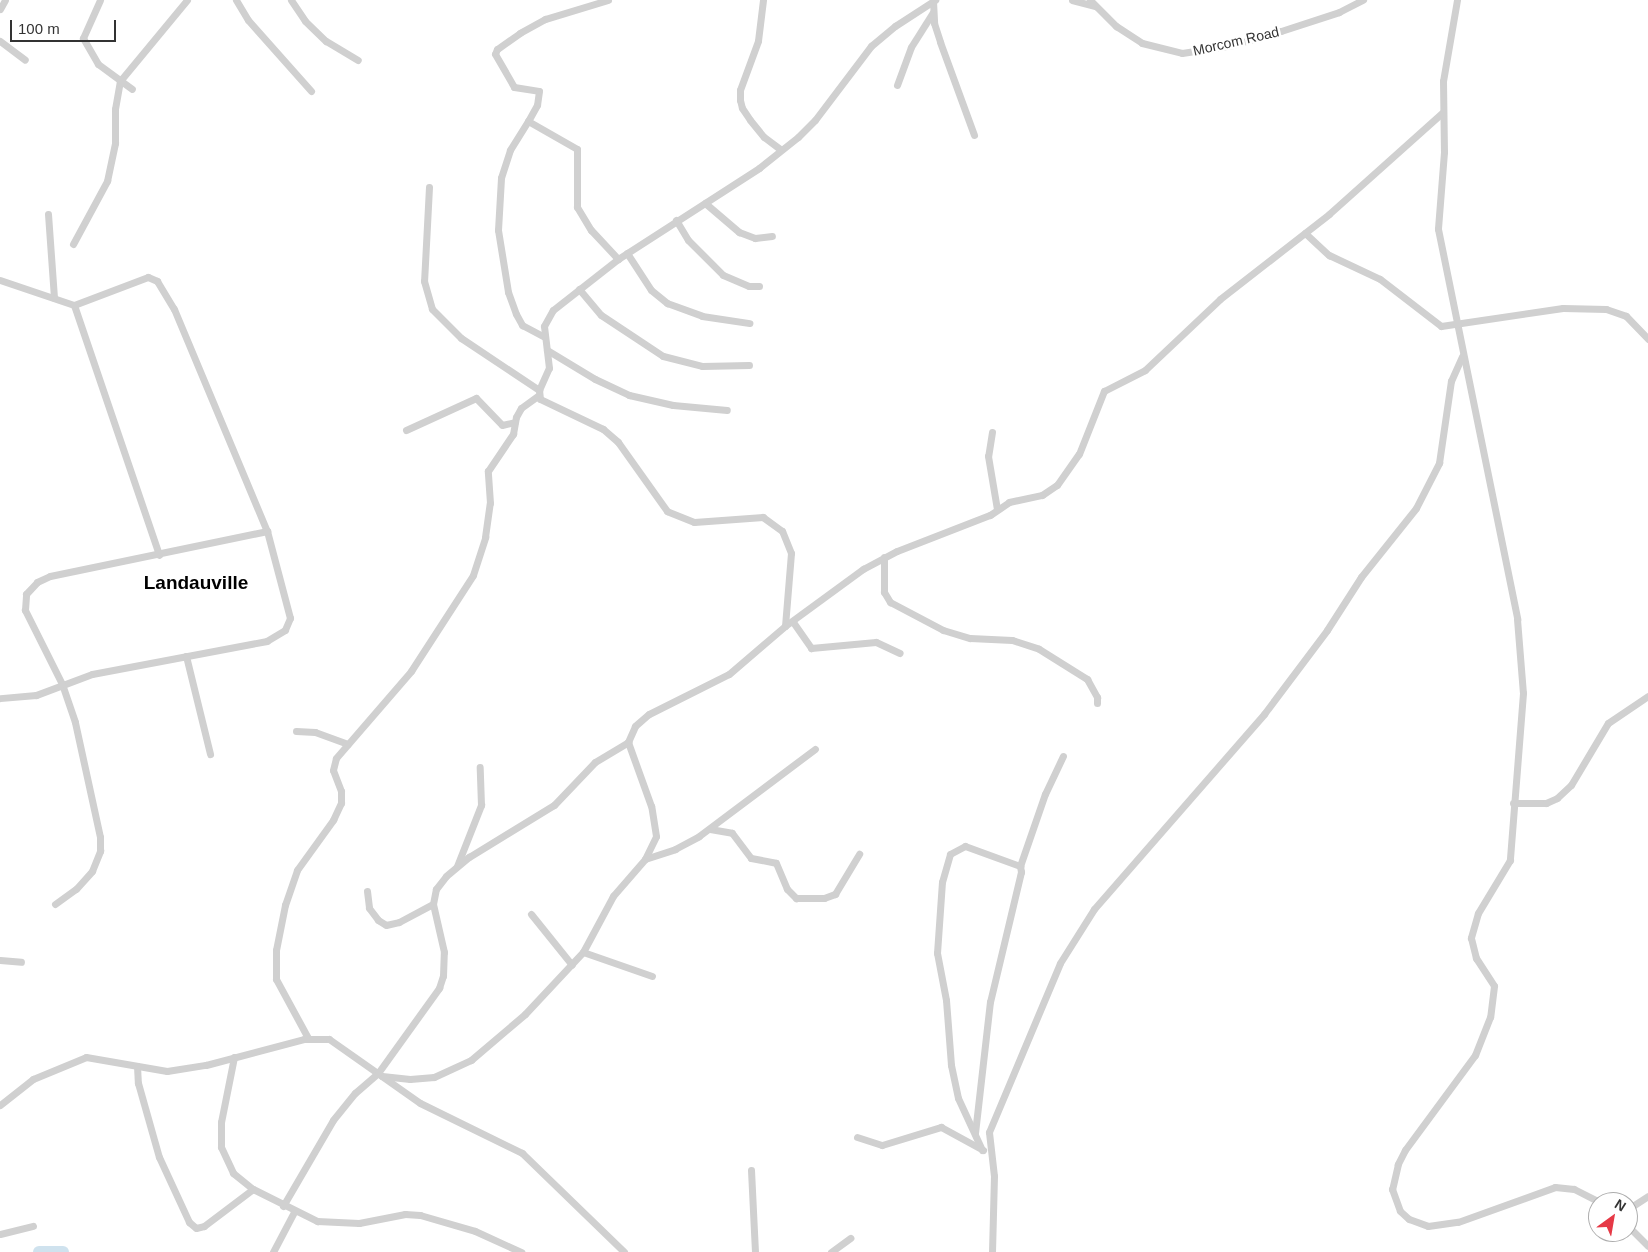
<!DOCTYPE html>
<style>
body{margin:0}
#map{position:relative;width:1648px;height:1252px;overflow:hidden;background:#fff;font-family:Helvetica,sans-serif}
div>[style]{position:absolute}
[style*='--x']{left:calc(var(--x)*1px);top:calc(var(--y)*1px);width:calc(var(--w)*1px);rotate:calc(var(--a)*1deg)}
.river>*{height:12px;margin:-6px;padding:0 6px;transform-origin:6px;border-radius:6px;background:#cfe2ee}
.minor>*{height:7px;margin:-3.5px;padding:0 3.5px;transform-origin:3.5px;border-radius:3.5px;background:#d0d0d0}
span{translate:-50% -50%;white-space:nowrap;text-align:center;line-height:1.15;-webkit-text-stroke:5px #fff;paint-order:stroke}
.street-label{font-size:14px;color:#333}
.district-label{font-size:19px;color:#000;font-weight:700}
.north{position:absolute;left:1588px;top:1192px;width:50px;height:50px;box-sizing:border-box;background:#fff;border:1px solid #adadad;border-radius:50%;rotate:32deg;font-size:14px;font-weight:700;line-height:20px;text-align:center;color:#333}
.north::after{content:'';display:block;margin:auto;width:18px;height:22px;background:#e63946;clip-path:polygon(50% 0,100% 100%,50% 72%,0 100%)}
.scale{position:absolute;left:10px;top:20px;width:106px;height:22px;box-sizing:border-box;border:2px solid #333;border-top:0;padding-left:6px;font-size:15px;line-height:18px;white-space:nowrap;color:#333;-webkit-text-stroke:4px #fff;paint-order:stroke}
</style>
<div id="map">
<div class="river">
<div style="--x:39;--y:1252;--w:24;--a:0"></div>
</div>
<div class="minor">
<div style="--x:100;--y:0;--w:42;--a:114.1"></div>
<div style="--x:83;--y:38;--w:30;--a:60"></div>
<div style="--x:98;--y:64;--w:42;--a:36.3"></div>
<div style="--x:236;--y:0;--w:23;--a:59"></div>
<div style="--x:248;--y:20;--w:95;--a:48.4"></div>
<div style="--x:291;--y:0;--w:25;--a:56"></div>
<div style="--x:305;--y:21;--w:29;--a:44"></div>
<div style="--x:326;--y:41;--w:37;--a:31"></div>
<div style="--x:608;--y:0;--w:66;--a:163.2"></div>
<div style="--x:545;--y:19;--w:29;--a:151"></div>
<div style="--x:520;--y:33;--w:28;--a:145"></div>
<div style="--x:497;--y:49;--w:5;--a:112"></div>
<div style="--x:495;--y:54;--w:38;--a:60"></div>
<div style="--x:514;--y:87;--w:25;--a:9"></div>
<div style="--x:539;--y:91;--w:14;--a:98"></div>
<div style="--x:537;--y:105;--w:18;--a:119"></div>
<div style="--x:528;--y:121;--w:56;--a:29.7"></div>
<div style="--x:577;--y:149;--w:58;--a:90"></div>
<div style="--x:577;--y:207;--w:27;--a:59"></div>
<div style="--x:591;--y:230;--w:40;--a:47"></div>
<div style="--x:763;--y:0;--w:41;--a:97"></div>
<div style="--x:758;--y:41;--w:52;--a:110.2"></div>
<div style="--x:740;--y:90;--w:10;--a:90"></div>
<div style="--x:740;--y:100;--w:8;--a:76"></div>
<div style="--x:742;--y:108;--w:14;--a:56"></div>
<div style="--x:750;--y:120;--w:22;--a:51"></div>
<div style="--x:764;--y:137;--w:21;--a:37"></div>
<div style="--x:1072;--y:0;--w:24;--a:15"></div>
<div style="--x:1090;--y:0;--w:37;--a:45"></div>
<div style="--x:1116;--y:26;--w:31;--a:33"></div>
<div style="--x:1142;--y:43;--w:41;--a:14"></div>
<div style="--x:1182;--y:53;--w:52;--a:-8.9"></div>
<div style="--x:1233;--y:45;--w:50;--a:-16.3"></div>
<div style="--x:1281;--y:31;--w:61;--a:-18.1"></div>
<div style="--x:1339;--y:12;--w:27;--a:-27"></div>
<div style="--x:1457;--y:0;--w:82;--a:99.8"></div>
<div style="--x:1443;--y:81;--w:71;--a:89.2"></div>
<div style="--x:1444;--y:152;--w:77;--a:94.5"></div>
<div style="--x:1438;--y:229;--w:398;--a:78.5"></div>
<div style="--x:1517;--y:619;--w:74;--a:85.4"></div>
<div style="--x:1523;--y:693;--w:168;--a:94.5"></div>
<div style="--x:1510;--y:860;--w:62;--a:121.1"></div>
<div style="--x:1478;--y:913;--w:26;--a:106"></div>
<div style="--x:1471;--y:938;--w:21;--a:76"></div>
<div style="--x:1476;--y:958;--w:33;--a:57"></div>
<div style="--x:1494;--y:986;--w:31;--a:97"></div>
<div style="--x:1490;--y:1017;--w:41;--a:111.5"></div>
<div style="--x:1475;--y:1055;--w:118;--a:126.4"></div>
<div style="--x:1405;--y:1150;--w:16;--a:117"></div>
<div style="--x:1398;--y:1164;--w:26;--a:103"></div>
<div style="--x:1392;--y:1189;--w:23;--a:70"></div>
<div style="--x:1400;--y:1211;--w:12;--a:42"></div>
<div style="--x:1409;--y:1219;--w:20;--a:20"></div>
<div style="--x:1428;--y:1226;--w:30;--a:-8"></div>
<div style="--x:1458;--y:1222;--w:103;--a:-19.8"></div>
<div style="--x:1555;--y:1187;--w:19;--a:6"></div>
<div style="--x:1574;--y:1189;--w:29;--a:27"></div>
<div style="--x:933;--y:1;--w:22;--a:87"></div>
<div style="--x:934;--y:23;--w:20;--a:72"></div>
<div style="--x:940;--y:42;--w:99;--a:69.9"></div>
<div style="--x:0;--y:9;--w:10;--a:-61"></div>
<div style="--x:0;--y:41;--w:31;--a:37"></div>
<div style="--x:897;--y:85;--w:40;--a:-69.8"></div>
<div style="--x:911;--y:47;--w:41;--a:-57.8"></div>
<div style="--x:528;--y:121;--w:34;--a:122"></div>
<div style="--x:510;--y:150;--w:29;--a:108"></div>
<div style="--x:501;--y:178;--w:52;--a:93.3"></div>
<div style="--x:498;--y:230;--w:63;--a:80.8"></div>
<div style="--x:508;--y:292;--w:23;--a:70"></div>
<div style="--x:516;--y:314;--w:13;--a:61"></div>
<div style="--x:522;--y:325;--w:24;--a:28"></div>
<div style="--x:429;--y:187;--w:94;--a:93"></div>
<div style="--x:424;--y:281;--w:29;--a:74"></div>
<div style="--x:432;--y:309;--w:41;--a:45"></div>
<div style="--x:461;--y:338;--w:94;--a:33.7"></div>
<div style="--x:705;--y:203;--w:45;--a:40.5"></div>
<div style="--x:739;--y:232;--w:17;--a:21"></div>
<div style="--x:755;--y:238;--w:17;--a:-7"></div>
<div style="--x:48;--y:214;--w:84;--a:85.9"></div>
<div style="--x:676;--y:220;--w:23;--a:59"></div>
<div style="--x:688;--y:240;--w:49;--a:45"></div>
<div style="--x:723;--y:275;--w:28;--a:23"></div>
<div style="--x:749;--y:286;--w:10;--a:0"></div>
<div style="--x:1305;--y:233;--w:33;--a:43"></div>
<div style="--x:1329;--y:255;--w:56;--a:25.2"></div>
<div style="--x:1380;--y:279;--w:77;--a:37.6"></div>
<div style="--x:1441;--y:326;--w:123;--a:-8.4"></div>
<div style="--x:1563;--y:308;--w:43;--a:1.3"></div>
<div style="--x:1606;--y:309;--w:21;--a:19"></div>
<div style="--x:1626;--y:316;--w:32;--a:46"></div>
<div style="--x:73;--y:244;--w:72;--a:-61.6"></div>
<div style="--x:107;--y:181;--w:39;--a:-78"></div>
<div style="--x:115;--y:143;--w:34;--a:-90"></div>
<div style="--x:115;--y:109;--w:28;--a:-80"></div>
<div style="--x:120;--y:81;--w:105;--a:-50.4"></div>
<div style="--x:627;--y:253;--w:44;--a:57"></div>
<div style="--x:651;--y:290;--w:21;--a:39"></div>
<div style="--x:667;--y:303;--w:37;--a:20"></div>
<div style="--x:702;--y:316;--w:48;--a:8.5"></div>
<div style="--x:0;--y:280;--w:78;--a:18.7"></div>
<div style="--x:74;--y:305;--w:79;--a:-20.7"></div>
<div style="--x:148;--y:277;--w:10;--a:24"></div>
<div style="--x:157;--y:281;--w:33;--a:59"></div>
<div style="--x:174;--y:309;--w:241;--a:67.3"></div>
<div style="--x:267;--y:531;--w:90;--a:75.2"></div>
<div style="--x:290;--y:618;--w:13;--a:113"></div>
<div style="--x:285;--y:630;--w:21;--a:149"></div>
<div style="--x:267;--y:641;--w:178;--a:169.3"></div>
<div style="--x:92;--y:674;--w:60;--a:159.4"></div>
<div style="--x:36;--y:695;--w:36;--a:175"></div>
<div style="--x:579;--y:289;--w:34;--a:50"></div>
<div style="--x:601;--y:315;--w:74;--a:33.5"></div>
<div style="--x:663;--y:356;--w:40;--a:14.4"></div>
<div style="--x:702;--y:366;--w:47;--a:-1.2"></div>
<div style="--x:74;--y:305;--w:264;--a:71.2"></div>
<div style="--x:547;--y:350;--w:56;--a:31.1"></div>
<div style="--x:595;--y:379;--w:38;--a:25"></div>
<div style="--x:629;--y:395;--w:45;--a:12.8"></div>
<div style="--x:673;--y:405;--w:54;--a:5.3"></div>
<div style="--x:406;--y:430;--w:77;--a:-24.6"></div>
<div style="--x:476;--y:398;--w:37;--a:46"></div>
<div style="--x:502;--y:425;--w:13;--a:-13"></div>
<div style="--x:992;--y:432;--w:24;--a:99"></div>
<div style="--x:988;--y:456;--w:54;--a:80.4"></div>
<div style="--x:884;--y:557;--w:35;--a:90"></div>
<div style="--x:884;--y:592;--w:12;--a:59"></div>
<div style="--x:890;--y:602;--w:60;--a:27.8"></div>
<div style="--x:943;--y:630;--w:28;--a:17"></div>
<div style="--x:970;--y:638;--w:42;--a:2.7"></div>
<div style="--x:1012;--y:640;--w:28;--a:18"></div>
<div style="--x:1039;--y:649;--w:57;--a:32"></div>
<div style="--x:1087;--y:679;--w:21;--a:61"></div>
<div style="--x:1097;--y:697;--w:6;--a:90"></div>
<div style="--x:793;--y:622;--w:32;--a:55"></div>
<div style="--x:811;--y:648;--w:65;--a:-5.3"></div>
<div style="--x:876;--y:642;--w:26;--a:25"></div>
<div style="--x:785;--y:626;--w:73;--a:-85.3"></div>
<div style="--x:791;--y:553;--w:24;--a:-112"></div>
<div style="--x:782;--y:531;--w:24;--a:-144"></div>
<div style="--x:763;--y:517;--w:69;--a:175.9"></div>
<div style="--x:694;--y:522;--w:29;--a:-158"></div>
<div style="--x:667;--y:511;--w:85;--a:-125.4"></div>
<div style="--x:618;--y:442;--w:20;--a:-139"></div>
<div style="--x:603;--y:429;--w:70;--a:-154.5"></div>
<div style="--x:540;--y:399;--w:9;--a:-96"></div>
<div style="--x:539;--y:390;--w:24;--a:-66"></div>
<div style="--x:549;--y:368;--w:42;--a:-96.8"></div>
<div style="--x:544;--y:326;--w:18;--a:-61"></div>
<div style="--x:553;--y:310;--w:83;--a:-38.1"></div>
<div style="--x:618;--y:259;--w:168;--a:-32.8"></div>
<div style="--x:759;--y:168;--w:50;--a:-38.5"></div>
<div style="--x:798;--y:137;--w:24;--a:-45"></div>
<div style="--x:815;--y:120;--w:93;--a:-52.9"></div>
<div style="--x:871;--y:46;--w:31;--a:-40"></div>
<div style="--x:895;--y:26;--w:48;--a:-33"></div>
<div style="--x:186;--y:656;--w:101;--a:76.2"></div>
<div style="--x:296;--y:731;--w:19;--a:3"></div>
<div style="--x:315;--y:732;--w:35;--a:20"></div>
<div style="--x:1513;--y:803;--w:33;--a:0"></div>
<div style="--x:1546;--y:803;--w:12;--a:-24"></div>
<div style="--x:1557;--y:798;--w:19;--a:-43"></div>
<div style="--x:1571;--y:785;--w:72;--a:-59.2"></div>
<div style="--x:1608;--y:723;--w:48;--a:-34"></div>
<div style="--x:710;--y:829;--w:22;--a:10"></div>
<div style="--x:732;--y:833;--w:31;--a:53"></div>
<div style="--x:751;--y:858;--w:25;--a:11"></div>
<div style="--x:776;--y:863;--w:28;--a:67"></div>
<div style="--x:787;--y:889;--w:13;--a:45"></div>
<div style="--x:796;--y:898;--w:28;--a:0"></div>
<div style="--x:824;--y:898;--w:12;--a:-20"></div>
<div style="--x:835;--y:894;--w:47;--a:-59"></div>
<div style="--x:645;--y:859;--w:32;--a:-18"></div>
<div style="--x:675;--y:849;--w:27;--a:-28"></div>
<div style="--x:699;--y:836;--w:145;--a:-36.9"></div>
<div style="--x:457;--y:866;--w:66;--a:-68.5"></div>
<div style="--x:481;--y:805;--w:38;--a:-92"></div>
<div style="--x:367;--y:891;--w:17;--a:83"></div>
<div style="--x:369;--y:908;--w:15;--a:53"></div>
<div style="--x:378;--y:920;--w:9;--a:32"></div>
<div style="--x:386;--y:925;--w:13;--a:-13"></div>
<div style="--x:399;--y:922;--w:38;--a:-28"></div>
<div style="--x:55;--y:904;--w:26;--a:-36"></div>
<div style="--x:76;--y:889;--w:24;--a:-48"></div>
<div style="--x:92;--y:871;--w:22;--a:-68"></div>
<div style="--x:100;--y:851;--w:14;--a:-90"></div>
<div style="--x:100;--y:837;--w:118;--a:-102.3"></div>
<div style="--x:75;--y:722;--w:40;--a:-108.9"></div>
<div style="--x:62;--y:684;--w:83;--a:-116.6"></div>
<div style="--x:25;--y:610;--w:16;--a:-86"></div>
<div style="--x:26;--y:594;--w:16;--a:-47"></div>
<div style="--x:37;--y:582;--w:14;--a:-25"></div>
<div style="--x:50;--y:576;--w:222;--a:-11.7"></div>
<div style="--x:531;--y:914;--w:65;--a:51.2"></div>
<div style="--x:583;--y:952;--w:73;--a:19.2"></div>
<div style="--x:0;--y:960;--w:21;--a:5"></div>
<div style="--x:308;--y:1038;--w:67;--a:-118.5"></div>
<div style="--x:276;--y:979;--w:29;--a:-90"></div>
<div style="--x:276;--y:950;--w:46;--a:-78.7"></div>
<div style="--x:285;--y:905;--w:37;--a:-71"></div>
<div style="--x:297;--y:870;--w:62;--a:-54.2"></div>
<div style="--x:333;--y:820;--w:19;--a:-65"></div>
<div style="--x:341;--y:803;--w:12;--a:-90"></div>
<div style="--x:341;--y:791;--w:22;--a:-111"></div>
<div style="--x:333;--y:770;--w:12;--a:-76"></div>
<div style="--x:336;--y:758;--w:115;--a:-49.2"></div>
<div style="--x:411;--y:671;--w:114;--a:-57.1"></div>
<div style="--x:473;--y:575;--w:40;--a:-72"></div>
<div style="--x:485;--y:537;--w:34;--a:-82"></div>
<div style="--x:490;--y:503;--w:32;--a:-94"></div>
<div style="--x:488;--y:471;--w:45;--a:-56"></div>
<div style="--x:513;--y:434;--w:17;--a:-80"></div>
<div style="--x:516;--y:417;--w:10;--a:-61"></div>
<div style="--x:521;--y:408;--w:22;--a:-36"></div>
<div style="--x:234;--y:1057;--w:66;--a:101.3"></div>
<div style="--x:221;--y:1122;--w:25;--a:90"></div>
<div style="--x:221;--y:1147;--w:29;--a:65"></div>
<div style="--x:233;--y:1173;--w:26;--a:39"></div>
<div style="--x:253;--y:1189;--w:72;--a:26.6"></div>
<div style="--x:317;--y:1221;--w:42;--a:2.7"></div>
<div style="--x:359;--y:1223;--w:47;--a:-11.1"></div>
<div style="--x:405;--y:1214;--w:15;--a:4"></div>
<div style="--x:420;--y:1215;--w:57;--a:16.2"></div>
<div style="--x:475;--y:1231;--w:51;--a:24.5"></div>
<div style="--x:137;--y:1066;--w:17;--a:87"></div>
<div style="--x:138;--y:1083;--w:77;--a:74.2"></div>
<div style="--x:159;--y:1157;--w:72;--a:65.2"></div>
<div style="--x:189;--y:1222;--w:9;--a:41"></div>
<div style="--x:196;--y:1228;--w:8;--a:-14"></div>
<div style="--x:204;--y:1226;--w:61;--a:-37.1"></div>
<div style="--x:382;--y:1076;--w:28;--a:6"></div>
<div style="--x:410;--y:1079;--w:24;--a:-5"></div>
<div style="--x:434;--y:1077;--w:41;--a:-24.7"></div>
<div style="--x:471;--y:1060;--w:71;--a:-40.4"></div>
<div style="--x:525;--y:1014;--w:85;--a:-46.9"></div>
<div style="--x:583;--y:952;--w:64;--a:-61.8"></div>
<div style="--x:613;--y:896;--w:49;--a:-49.1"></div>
<div style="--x:645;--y:859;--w:25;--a:-64"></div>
<div style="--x:656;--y:836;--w:30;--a:-99"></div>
<div style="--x:651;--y:806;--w:68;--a:-109.8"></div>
<div style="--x:0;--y:1105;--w:42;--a:-38.2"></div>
<div style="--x:33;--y:1079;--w:57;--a:-22.5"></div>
<div style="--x:86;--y:1057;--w:82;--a:9.8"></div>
<div style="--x:167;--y:1071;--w:39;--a:-9"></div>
<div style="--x:206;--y:1065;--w:101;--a:-14.9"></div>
<div style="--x:304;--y:1039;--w:25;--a:0"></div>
<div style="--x:329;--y:1039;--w:111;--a:35.1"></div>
<div style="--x:420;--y:1103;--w:114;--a:26.1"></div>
<div style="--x:522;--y:1153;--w:142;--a:44.1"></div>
<div style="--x:975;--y:1133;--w:132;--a:-83.5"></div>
<div style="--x:990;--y:1002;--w:134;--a:-76.6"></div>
<div style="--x:1021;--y:872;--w:6;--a:-99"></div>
<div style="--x:1020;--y:866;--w:76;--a:-70.9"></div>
<div style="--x:1045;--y:794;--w:42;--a:-64.7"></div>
<div style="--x:857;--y:1137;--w:26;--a:18"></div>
<div style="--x:882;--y:1145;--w:62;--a:-17"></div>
<div style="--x:941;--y:1127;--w:48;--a:28.7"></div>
<div style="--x:982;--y:1150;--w:57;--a:-114.8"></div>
<div style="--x:958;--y:1098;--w:34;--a:-102"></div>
<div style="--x:951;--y:1065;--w:65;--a:-94.4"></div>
<div style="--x:946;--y:1000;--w:48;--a:-100.8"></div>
<div style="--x:937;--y:953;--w:71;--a:-86"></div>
<div style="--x:942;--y:882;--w:29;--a:-74"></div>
<div style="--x:950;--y:854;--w:17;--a:-28"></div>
<div style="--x:965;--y:846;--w:59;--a:20"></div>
<div style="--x:751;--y:1170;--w:82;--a:87.2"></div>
<div style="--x:283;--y:1206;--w:99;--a:-59.8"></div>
<div style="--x:333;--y:1120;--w:35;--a:-51"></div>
<div style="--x:355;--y:1093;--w:30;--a:-41"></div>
<div style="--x:378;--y:1073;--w:105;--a:-54.3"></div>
<div style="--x:439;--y:988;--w:13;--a:-72"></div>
<div style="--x:443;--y:976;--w:24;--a:-88"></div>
<div style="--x:444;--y:952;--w:49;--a:-102.9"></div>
<div style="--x:433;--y:904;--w:15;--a:-79"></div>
<div style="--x:436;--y:889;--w:16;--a:-52"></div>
<div style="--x:446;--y:876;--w:30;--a:-40"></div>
<div style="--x:469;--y:857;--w:100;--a:-31.5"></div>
<div style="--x:554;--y:805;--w:59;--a:-46.4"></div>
<div style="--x:595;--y:762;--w:39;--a:-31"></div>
<div style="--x:628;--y:742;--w:17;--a:-66"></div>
<div style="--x:635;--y:726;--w:18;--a:-41"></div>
<div style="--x:649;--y:714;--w:89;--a:-26.6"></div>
<div style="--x:729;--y:674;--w:74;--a:-40.6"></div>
<div style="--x:785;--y:626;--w:97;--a:-36.2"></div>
<div style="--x:863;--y:569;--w:38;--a:-28"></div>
<div style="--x:897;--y:551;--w:100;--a:-21.2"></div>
<div style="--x:990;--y:515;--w:23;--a:-34"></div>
<div style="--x:1009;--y:502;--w:34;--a:-12"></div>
<div style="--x:1042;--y:495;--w:18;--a:-34"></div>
<div style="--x:1057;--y:485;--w:38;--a:-55"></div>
<div style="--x:1079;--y:454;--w:68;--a:-68.4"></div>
<div style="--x:1104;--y:391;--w:46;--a:-27.1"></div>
<div style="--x:1145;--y:370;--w:103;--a:-43.4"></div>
<div style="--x:1220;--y:299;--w:138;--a:-37.9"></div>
<div style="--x:1329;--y:214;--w:152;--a:-41.8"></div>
<div style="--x:1628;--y:1209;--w:24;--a:-33"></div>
<div style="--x:1628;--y:1226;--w:28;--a:45"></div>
<div style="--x:0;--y:1234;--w:34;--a:-14"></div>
<div style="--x:273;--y:1252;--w:45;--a:-62.3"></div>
<div style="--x:831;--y:1252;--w:24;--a:-36"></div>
<div style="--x:992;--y:1252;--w:76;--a:-88.5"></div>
<div style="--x:994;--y:1176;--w:44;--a:-96.5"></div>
<div style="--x:989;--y:1132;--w:183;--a:-67.2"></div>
<div style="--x:1060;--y:963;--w:64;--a:-57.8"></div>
<div style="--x:1094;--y:909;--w:259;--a:-48.9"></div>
<div style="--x:1264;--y:714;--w:105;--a:-53.1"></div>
<div style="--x:1327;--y:630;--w:63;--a:-57.3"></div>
<div style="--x:1361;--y:577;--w:88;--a:-51.4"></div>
<div style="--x:1416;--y:508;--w:51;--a:-62.9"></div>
<div style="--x:1439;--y:463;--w:83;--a:-81.7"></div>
<div style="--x:1451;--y:381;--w:27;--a:-66"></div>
</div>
<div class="street-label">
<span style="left:1236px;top:41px;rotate:-13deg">Morcom Road</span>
</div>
<div class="district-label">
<span style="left:196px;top:583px">Landauville</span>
</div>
<div class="north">N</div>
<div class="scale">100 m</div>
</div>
